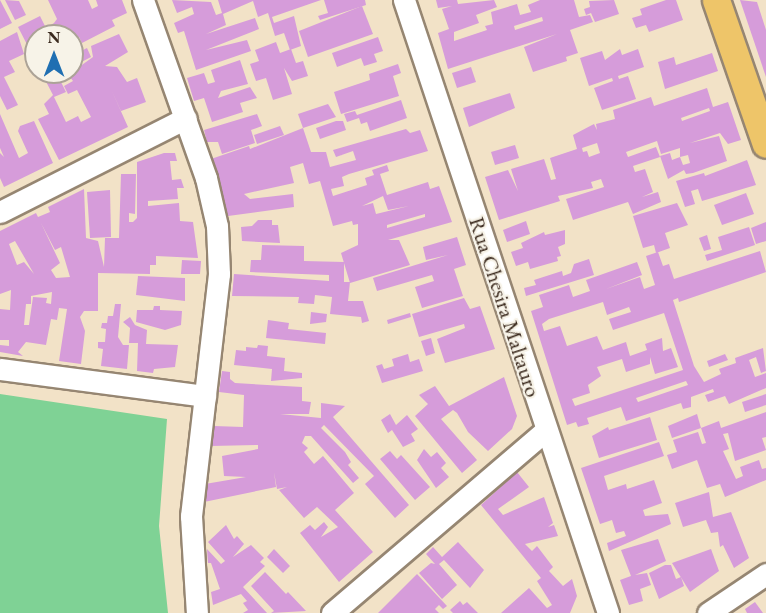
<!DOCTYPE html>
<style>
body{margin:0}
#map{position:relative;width:766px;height:613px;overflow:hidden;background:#f2e2c7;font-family:"EB Garamond",serif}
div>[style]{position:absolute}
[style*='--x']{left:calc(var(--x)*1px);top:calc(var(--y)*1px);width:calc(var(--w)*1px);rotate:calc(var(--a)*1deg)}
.green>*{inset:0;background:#7fd295}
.building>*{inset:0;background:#d69cda}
.roads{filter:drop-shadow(2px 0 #968672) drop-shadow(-2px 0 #968672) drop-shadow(0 2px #968672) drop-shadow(0 -2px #968672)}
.minor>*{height:21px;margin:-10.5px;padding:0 10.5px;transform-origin:10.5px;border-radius:10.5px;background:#fff}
.major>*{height:27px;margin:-13.5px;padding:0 13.5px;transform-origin:13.5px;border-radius:13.5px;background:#eec569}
span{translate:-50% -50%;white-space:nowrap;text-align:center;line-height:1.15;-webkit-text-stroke:4.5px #f7f3e8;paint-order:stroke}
.street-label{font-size:22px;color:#3b2a1e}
.north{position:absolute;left:24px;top:24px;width:60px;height:60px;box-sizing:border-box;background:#f7f3e8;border:2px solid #aca397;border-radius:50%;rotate:0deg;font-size:16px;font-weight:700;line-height:24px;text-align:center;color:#3b2a1e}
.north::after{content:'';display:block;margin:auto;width:21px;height:27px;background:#1f6fb2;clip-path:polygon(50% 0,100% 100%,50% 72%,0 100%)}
</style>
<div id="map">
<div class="green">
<div style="clip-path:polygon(0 394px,167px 419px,159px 526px,168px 613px,0 613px)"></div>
</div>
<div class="building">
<div style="clip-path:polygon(0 0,12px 23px,0 29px)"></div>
<div style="clip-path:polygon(5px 0,19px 1px,26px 15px,15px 20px)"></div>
<div style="clip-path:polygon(48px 0,88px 0,92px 9px,98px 6px,96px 0,122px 0,127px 13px,112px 20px,115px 26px,82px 43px,79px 37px,72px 40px,72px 36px,36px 36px,36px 62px,18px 27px,40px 16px,46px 28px,54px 23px,57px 19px)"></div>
<div style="clip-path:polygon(172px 0,211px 2px,216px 15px,222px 13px,218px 0,321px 0,272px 17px,274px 23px,294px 16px,301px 46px,290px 50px,284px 33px,275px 36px,268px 13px,258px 17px,253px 1px,223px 14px,226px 25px,206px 34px,255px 18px,259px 29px,206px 50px,247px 40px,251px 51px,196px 70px,184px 31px,178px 33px,174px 23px,194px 14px,192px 7px,177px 13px)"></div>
<div style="clip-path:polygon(324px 0,365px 0,366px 5px,320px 20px,318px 16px,328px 13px)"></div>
<div style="clip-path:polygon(evenodd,436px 0,457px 0,458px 4px,494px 0,497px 7px,476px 15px,479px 23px,454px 32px,454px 41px,487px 30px,485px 26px,493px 24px,491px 12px,517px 4px,520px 15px,531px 12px,528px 5px,540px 0,574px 0,579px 17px,590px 15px,593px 22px,570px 30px,578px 53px,566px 57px,567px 61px,533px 72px,524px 47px,557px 34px,448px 69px,438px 33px,449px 29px,442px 9px,452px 6px,438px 8px,436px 0,542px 17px,543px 21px,515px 30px,514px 26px,542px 17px)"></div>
<div style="clip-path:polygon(614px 0,619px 14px,595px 22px,591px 13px,586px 15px,584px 9px,590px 7px,589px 1px)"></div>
<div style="clip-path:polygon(666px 0,676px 0,683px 20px,649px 32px,646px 25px,636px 28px,632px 18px,642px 15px,640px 9px)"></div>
<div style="clip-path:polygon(740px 0,757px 2px,766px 30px,766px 77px)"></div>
<div style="clip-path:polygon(362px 6px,373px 34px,308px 57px,299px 31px)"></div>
<div style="clip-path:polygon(17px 32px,24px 54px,9px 61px,15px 72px,4px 77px,18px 105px,7px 110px,0 96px,0 41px)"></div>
<div style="clip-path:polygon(evenodd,119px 34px,128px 52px,105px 66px,117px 67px,127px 82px,137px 78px,146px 102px,121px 111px,111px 89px,128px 127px,59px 160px,38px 119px,49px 114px,44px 104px,53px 95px,41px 72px,72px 72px,93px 57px,91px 46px,119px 34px,70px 77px,73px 81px,64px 86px,68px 94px,77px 90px,91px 117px,81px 122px,78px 116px,66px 122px,54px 97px,66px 92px,61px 82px,70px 77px)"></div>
<div style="clip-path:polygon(378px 37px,383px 51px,374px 54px,377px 62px,364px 66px,361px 58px,337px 67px,332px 53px)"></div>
<div style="clip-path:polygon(276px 42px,280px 53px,291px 49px,296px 63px,303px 61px,308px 76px,292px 81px,284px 68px,292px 94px,273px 100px,266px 78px,256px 81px,250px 64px,259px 61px,255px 50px)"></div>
<div style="clip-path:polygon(75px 43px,79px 52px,87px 48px,91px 57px,72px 67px)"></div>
<div style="clip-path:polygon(620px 49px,622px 55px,638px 49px,644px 67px,618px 76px,619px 79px,628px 76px,636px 99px,602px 110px,594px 88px,613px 81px,612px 78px,589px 86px,580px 58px,602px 51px,605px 60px)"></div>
<div style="clip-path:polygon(712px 53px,718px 71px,665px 89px,658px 62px,674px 57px,676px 65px)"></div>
<div style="clip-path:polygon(240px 60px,248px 84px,221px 91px,218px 98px,250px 87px,257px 98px,240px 103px,243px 112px,212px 122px,204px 98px,194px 101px,187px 78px,204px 73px,208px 84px,215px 82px,211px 70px)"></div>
<div style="clip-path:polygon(398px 64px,401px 73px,393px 76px,399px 96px,341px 114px,334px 92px,370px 80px,369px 74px)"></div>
<div style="clip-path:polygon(471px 67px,476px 82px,457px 88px,452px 73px)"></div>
<div style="clip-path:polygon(evenodd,707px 88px,713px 107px,728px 102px,741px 140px,728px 144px,720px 133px,690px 143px,719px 136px,727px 161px,693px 173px,686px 174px,684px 170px,668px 179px,660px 156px,670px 153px,672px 160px,680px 157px,683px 165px,690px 163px,688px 155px,680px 157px,680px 148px,661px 154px,657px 141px,626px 152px,628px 157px,656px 147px,660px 157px,633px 166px,635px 172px,645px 169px,653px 192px,642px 197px,658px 192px,661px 202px,633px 214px,628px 202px,573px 220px,566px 199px,604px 187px,601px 179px,591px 182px,593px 188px,558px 196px,560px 201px,499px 220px,485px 177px,508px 170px,518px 191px,511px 169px,544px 159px,551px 180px,556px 179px,550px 158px,577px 149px,573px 135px,594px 124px,597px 130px,596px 124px,615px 119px,613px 110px,651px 97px,654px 106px,707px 88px,709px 108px,710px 111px,682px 121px,681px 118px,709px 108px,707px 88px,597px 143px,600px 153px,589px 157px,587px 151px,583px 152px,582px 148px,597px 143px)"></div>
<div style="clip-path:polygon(510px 93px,515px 108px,469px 127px,463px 108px)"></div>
<div style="clip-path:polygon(401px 100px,407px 118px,370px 131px,367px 122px,361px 124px,359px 118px,347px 122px,344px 114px,355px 111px,357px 115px)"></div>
<div style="clip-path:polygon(328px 104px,336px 117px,303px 128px,298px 114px)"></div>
<div style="clip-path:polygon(0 114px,19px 158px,28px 153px,18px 131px,20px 126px,34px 121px,53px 163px,4px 187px,0 178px,0 153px,4px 157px,0 148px)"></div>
<div style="clip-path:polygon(257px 114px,262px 126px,251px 130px,255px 143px,222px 154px,218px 142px,207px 142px,204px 130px)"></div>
<div style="clip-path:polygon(336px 121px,343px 121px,346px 130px,320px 139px,316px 128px)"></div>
<div style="clip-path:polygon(280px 126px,284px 135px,257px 144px,254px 135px)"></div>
<div style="clip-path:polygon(evenodd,303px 128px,311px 152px,326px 152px,330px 167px,356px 160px,353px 151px,336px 157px,333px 150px,406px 129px,410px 133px,420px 130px,428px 151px,349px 174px,342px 177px,344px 186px,331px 189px,333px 196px,367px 185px,365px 178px,374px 175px,372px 170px,387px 165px,389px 171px,380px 174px,387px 195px,428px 182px,430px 189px,439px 186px,452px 222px,388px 240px,399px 240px,410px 265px,350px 283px,341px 253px,358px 245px,358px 224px,353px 225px,352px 221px,333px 226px,320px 181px,309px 184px,303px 163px,290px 167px,294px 183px,244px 194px,250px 199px,293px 194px,294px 207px,228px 216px,211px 159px,249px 146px,250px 149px,303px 128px,383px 196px,388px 210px,409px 206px,376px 214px,373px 203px,362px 206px,383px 196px,303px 128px,425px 214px,425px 217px,387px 228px,387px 225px,425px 214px)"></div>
<div style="clip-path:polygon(515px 145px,519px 158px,495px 165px,491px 152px)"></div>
<div style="clip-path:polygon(evenodd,164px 153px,175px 153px,177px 161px,170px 161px,172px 180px,181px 179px,184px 188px,177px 188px,178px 199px,148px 201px,148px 206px,179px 203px,180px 221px,193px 222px,198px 258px,156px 256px,156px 265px,150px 265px,150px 274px,98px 273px,98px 311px,84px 311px,80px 317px,85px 331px,81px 364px,59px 361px,67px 309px,59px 308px,57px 320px,51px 319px,46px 345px,26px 342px,18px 352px,23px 356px,0 352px,0 345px,9px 346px,9px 340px,0 340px,0 309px,10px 310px,11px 290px,0 294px,0 231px,36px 213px,38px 217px,50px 212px,48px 207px,84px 189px,86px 238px,98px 241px,104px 267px,105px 238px,119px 238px,121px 174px,136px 174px,135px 214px,129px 213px,129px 222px,133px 222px,137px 218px,137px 162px,164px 153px,41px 223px,55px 250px,61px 247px,70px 277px,56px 278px,51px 270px,60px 263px,41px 223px,164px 153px,15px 241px,34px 274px,24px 262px,17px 265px,9px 244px,15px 241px,164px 153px,52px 292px,51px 304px,46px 303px,47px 298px,33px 297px,29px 325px,24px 325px,26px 304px,31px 304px,31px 296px,52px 292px)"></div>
<div style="clip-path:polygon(747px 160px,756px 185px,702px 201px,698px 189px,691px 191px,695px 204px,685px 207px,676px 181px,704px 173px,705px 176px)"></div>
<div style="clip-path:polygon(110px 190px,111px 237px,90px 238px,87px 192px)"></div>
<div style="clip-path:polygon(746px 193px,754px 214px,722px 225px,714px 205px)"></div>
<div style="clip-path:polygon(677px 203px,688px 225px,665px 233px,670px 248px,656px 253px,654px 245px,643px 248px,633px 216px)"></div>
<div style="clip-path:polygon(258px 220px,272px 220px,272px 225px,278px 225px,280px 243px,242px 241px,241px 227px,252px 226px)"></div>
<div style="clip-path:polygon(526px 221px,530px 234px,507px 242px,503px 230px)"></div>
<div style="clip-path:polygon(766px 222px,766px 241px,756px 244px,751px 228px)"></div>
<div style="clip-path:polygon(749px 227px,755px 245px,707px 261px,705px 255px,722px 250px,718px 237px)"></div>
<div style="clip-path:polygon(565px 230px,565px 244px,558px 247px,561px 256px,557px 257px,558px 261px,530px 269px,528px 262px,516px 266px,511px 252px,523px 248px,521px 243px,544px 232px,545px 235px)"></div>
<div style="clip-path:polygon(707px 235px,711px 249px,704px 251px,699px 238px)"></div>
<div style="clip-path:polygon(457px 237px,466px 265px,454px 269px,463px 296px,422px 308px,415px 287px,434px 281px,432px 275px,377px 291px,373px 278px,448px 255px,426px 260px,423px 247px)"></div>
<div style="clip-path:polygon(262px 245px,304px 246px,304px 261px,344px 262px,344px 282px,350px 282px,348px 301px,363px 301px,369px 321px,362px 323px,361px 317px,330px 314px,332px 297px,315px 295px,314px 304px,298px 303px,299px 297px,232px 296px,234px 274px,329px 281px,329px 275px,250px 272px,251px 260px,261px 260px)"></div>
<div style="clip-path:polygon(evenodd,760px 251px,766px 272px,679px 302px,678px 298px,673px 300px,694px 366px,704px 382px,721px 374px,719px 369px,736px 363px,735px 358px,763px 348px,766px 371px,761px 373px,756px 357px,749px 360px,755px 377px,766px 373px,766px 388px,729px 404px,725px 396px,708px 402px,705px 395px,714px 392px,713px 389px,691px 397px,691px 407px,683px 409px,681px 403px,626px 421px,621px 407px,587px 418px,589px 424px,578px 427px,576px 422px,567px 425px,531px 311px,543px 307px,539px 295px,569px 285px,573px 297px,590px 291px,586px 280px,637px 262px,642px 275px,606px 289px,640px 277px,644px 289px,655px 285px,646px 256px,658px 252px,663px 266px,669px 264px,674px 279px,760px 251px,603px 302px,607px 315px,629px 307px,631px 312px,609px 319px,613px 330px,664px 313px,683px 370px,575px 406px,572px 399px,590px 393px,588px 385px,601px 376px,597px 367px,622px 359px,626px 372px,650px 364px,650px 357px,655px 374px,678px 367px,671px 348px,663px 351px,662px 338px,645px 344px,647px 350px,630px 356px,626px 342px,603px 350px,597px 336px,567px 346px,560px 326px,544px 331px,542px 324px,549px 319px,603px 302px,760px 251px,686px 381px,688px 385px,638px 402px,636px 398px,686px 381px)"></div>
<div style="clip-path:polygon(589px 259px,594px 275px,526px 296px,524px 288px,536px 285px,534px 280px,562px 271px,563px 276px,571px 273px,574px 264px)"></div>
<div style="clip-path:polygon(182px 260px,201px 261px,200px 274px,181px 274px)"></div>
<div style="clip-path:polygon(138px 276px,185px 278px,185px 301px,136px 295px)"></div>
<div style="clip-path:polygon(464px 298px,470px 309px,480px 306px,495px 349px,445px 363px,437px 339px,465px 328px,464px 324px,419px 337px,412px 314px)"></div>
<div style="clip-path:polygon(115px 304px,121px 304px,118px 337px,123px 345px,129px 345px,127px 369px,101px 366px,103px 349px,98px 348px,98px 342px,105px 342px,106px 329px,101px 328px,102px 323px,107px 323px,108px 316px,113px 316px)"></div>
<div style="clip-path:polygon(154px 306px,160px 306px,160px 310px,182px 311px,181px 325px,165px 330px,136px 322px,137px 310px,153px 310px)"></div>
<div style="clip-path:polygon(311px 312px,327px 314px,326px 322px,310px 324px)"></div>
<div style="clip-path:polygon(410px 313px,411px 317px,388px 324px,387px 320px)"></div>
<div style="clip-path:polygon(130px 317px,135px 325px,147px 330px,146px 344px,178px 345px,175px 367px,154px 369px,153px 373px,137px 371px,138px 343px,129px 343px,130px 328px,123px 322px)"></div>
<div style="clip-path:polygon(268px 320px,289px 323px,288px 329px,326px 333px,325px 344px,266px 338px)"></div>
<div style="clip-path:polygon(431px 338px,435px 353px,426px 356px,421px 341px)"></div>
<div style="clip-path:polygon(258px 345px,268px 346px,267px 356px,285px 358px,284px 371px,302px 373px,302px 378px,271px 381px,272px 369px,234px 365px,236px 350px,246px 351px,246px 347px,257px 348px)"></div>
<div style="clip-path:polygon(408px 354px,410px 362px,419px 359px,423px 371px,382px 383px,376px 366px,382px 364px,384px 369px,394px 366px,392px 359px)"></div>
<div style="clip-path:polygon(725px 354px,728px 360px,709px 367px,707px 361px)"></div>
<div style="clip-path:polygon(222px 371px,230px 372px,230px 379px,235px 383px,302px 387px,302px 401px,311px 402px,309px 414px,280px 414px,321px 418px,321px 403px,345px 406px,333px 417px,409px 505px,395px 518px,365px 484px,374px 476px,324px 425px,321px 428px,345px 452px,351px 462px,348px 465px,359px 478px,353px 483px,311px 436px,305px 436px,302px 443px,308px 448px,304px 452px,314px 464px,323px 456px,354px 493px,335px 510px,373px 552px,339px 582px,300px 533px,310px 525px,315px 530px,324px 522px,328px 527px,321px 537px,338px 527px,317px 507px,304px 518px,279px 490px,287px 487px,277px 489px,274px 472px,276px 487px,204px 502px,205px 484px,246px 477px,224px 476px,222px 456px,258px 449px,258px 445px,211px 446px,214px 426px,243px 427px,244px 395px,219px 392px)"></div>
<div style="clip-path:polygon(504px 377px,517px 416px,512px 429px,488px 451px,468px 432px,457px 413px,453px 410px,441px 419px,477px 460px,462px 473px,415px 416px,428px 404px,419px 395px,435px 386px,449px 406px)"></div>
<div style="clip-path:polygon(766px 394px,766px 405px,745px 412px,742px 402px)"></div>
<div style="clip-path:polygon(766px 412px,766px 437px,762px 438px,766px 450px,735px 461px,728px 433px,723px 434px,729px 449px,723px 451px,736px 479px,743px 476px,740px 467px,759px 460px,762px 469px,766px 468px,766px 480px,725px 497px,720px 484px,707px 488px,697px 460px,672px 469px,667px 455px,677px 452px,673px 440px,698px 432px,702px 444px,706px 443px,701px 428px,719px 421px,721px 428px)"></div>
<div style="clip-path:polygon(390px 414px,396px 425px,407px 415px,418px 429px,411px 434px,415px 441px,403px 447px,392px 430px,388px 433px,381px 420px)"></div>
<div style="clip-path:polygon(697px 414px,701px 428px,672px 438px,668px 426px)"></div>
<div style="clip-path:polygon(650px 417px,657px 440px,599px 458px,592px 436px,608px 427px,609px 430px)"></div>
<div style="clip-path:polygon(659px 442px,664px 456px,604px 476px,608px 490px,626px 484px,627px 489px,654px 480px,662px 503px,643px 510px,645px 516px,668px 514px,671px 524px,609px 551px,607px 543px,626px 536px,624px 531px,616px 533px,612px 520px,600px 524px,581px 468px)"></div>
<div style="clip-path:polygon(424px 449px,431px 457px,437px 452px,446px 463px,441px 468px,449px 477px,436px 488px,417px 460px)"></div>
<div style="clip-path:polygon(390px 451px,397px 459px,401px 455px,430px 487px,415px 500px,380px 459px)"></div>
<div style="clip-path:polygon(517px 472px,529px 487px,498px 509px,503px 515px,544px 497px,553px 523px,548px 527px,554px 525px,558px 536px,525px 544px,532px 551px,537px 546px,553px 567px,549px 571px,563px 586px,572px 579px,577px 596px,570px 613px,501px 613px,529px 588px,547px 608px,552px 605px,537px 581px,541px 578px,481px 505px)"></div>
<div style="clip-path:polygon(709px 492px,713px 517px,731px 512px,749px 558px,734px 568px,723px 545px,720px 547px,718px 532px,711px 533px,706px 520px,683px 527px,675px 503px)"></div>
<div style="clip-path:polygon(226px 525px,234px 539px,237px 536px,244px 544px,233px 557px,251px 545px,264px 558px,260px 562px,265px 566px,243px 587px,267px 613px,243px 613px,248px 610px,243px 603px,247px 601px,241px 594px,213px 605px,211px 592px,220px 589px,211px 563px,208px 563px,207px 549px,221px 564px,225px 561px,208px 542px)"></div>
<div style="clip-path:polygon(658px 539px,666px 561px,635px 575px,647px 573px,651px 585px,640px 589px,643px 601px,629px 605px,620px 580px,631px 576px,621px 550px)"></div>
<div style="clip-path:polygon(458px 542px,484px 570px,470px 588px,444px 560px,439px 564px,457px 585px,442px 599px,419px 573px,431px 563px,435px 564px,426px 554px,433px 547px,442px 557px)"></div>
<div style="clip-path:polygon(274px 549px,290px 566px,283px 573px,267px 557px)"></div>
<div style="clip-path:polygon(711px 549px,719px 571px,690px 592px,672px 563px)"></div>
<div style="clip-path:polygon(665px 565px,671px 565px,676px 579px,681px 577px,684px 586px,659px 599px,649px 573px)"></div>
<div style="clip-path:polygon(265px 572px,286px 594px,288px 592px,306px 611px,271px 613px,274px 611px,251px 586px)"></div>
<div style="clip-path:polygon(417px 574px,447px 606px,443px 609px,439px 605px,435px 609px,439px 613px,378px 613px)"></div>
<div style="clip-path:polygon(460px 601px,463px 605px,467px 602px,478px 613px,453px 613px,450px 610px)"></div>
<div style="clip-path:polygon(755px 602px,763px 613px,747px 613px,745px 609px)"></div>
</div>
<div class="roads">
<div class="minor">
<div style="--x:143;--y:0;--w:189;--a:70.5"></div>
<div style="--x:206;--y:178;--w:49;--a:77.1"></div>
<div style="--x:217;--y:226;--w:48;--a:87.6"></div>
<div style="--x:219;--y:274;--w:244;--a:96.6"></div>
<div style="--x:191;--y:516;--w:97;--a:86.5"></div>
<div style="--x:404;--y:0;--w:646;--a:71.59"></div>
<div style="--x:0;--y:212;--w:208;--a:-26.8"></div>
<div style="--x:0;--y:369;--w:207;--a:7.5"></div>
<div style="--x:332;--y:613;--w:282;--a:-40.5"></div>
<div style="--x:708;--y:613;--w:70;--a:-33.9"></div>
</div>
<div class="major">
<div style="--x:716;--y:0;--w:152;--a:70.9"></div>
</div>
</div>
<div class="street-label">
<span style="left:505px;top:307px;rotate:72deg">Rua Chesira Maltauro</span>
</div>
<div class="north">N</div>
</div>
